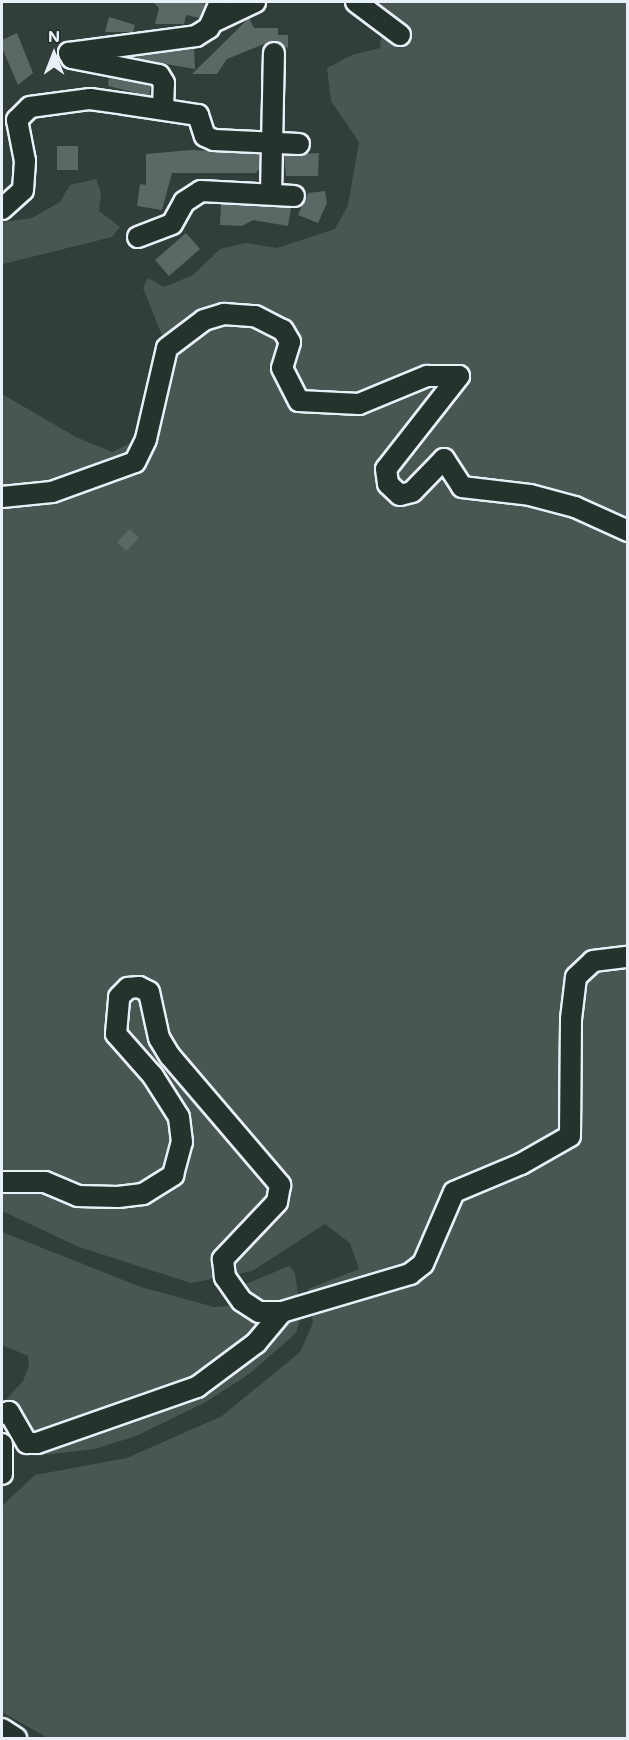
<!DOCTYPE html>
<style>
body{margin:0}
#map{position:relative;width:629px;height:1740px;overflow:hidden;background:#323e39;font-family:Mali,sans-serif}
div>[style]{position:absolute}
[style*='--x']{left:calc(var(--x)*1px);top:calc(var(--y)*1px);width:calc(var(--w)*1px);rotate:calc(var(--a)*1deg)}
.green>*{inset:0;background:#495651}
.building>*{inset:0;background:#5c6865}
.roads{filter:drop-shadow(2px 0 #e8f1f8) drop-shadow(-2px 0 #e8f1f8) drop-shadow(0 2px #e8f1f8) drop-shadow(0 -2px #e8f1f8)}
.street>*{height:20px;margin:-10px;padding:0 10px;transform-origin:10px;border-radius:10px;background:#26332d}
span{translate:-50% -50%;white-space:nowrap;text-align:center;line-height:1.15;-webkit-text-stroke:5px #26332d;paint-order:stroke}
.frame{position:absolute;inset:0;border:3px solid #e8f1f8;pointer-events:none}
.north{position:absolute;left:24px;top:24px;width:60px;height:60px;-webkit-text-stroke:4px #26332d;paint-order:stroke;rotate:0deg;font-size:16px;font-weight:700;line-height:24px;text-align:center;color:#e8f1f8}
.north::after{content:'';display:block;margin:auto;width:21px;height:27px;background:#e8f1f8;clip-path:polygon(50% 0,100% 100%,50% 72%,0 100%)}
</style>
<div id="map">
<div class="green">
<div style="clip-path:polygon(367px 2px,627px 2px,627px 1738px,48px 1738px,2px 1712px,2px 1506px,35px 1475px,127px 1458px,222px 1416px,300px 1352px,313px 1323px,308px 1289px,359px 1269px,350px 1243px,325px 1224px,252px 1271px,191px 1283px,79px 1247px,2px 1211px,2px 394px,76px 437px,112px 452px,135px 441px,169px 353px,143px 288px,148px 278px,164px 287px,193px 275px,220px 249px,246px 243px,277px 248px,335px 229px,348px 205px,359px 142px,331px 101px,327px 68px,352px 55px,380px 48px,383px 19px)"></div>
<div style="clip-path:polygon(96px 179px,101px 193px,99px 211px,120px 227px,112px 237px,3px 264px,2px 275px,2px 222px,32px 218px,60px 202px,70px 185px)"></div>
<div style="clip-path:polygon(2px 1232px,141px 1287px,214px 1307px,236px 1305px,246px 1284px,289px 1266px,295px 1273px,301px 1316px,296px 1333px,249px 1374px,206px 1402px,136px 1436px,95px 1449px,35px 1456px,17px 1449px,7px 1434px,5px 1401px,23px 1381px,29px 1365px,28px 1356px,2px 1345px)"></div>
</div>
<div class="building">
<div style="clip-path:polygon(153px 2px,198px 2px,206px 4px,200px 18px,186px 15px,184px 24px,155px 24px,159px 8px)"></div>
<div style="clip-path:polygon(109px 17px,135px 25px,133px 32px,105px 32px)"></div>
<div style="clip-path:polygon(249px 18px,254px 28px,278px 28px,278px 35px,288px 35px,288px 48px,269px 42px,227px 59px,217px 74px,192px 74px)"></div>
<div style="clip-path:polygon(17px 33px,33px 73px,18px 85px,2px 48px,2px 40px)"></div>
<div style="clip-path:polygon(194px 49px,195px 69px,137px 59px,137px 56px)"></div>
<div style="clip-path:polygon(109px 78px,151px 86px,149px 96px,108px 86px)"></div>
<div style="clip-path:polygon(57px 146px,78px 146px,78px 170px,57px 170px)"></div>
<div style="clip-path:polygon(191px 150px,260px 154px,260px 168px,256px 173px,172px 173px,162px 210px,137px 206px,140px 184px,146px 185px,146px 154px)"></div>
<div style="clip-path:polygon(319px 153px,318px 176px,286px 176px,284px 155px)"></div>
<div style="clip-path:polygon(325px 191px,327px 203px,318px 223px,298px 215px,308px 193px)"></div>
<div style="clip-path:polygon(221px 204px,291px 208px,288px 226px,253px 220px,242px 226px,220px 225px)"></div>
<div style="clip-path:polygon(186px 233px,200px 249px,169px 276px,155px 260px)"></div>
<div style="clip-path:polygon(130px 529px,139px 538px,126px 551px,117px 542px)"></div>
</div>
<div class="roads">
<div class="street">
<div style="--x:356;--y:2;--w:55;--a:36.9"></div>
<div style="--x:211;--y:23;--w:49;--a:-25.5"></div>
<div style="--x:163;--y:109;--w:26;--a:-88"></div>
<div style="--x:164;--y:83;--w:9;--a:-122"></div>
<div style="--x:159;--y:75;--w:89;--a:-168.9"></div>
<div style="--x:72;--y:58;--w:6;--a:-121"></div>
<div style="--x:69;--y:53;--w:128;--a:-7.6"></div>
<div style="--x:196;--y:36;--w:15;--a:-32"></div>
<div style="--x:209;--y:28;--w:28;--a:-67"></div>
<div style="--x:271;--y:194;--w:141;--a:-88.8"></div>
<div style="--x:2;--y:209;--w:28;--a:-42"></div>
<div style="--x:23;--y:190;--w:29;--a:-86"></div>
<div style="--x:25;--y:161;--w:42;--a:-101"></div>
<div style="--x:17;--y:120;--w:18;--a:-45"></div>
<div style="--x:30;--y:107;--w:61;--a:-7.6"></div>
<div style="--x:90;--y:99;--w:35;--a:8"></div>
<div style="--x:125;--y:104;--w:74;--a:8.6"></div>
<div style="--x:198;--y:115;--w:22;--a:72"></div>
<div style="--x:205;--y:136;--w:10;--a:24"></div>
<div style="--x:214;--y:140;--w:85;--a:2.7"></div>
<div style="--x:138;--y:237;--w:36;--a:-21"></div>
<div style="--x:172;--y:224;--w:25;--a:-61"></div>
<div style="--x:184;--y:202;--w:20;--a:-33"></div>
<div style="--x:201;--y:191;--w:93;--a:3.1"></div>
<div style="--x:2;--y:497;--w:50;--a:-5.7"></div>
<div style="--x:52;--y:492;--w:88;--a:-19.9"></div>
<div style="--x:135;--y:462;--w:25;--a:-64"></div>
<div style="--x:146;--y:439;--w:93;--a:-77"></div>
<div style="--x:167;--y:348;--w:46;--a:-37.1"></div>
<div style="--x:204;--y:320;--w:21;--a:-17"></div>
<div style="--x:224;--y:314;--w:31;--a:4"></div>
<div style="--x:255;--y:316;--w:31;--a:27"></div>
<div style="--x:283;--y:330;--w:14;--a:60"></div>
<div style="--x:290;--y:342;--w:27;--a:107"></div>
<div style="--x:282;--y:368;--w:37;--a:63"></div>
<div style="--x:299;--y:401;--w:60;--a:2.9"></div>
<div style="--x:359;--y:404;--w:74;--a:-22.4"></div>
<div style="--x:427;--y:376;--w:32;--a:0"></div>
<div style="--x:459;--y:376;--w:118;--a:128.1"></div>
<div style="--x:386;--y:469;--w:15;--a:82"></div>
<div style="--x:388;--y:484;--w:16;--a:43"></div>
<div style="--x:400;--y:495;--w:12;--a:-14"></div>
<div style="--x:412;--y:492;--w:46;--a:-45.9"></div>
<div style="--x:444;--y:459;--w:33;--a:57"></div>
<div style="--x:462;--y:487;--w:68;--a:6.7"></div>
<div style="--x:530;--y:495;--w:47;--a:14.9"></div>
<div style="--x:575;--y:507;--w:58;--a:24.4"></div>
<div style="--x:2;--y:1182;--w:43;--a:0"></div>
<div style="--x:45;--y:1182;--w:36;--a:23"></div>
<div style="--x:78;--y:1196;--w:40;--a:1.4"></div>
<div style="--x:118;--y:1197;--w:25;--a:-7"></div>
<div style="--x:143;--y:1194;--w:36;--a:-32"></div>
<div style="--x:173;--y:1175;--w:34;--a:-75"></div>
<div style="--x:182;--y:1142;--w:25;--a:-97"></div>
<div style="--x:179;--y:1117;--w:49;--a:-122.4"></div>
<div style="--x:153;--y:1076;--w:56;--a:-131.4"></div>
<div style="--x:116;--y:1034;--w:37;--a:-85"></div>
<div style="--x:119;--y:997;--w:13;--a:-45"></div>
<div style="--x:128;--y:988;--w:11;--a:-5"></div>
<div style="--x:139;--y:987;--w:11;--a:27"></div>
<div style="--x:149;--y:992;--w:47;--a:77.7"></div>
<div style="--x:159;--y:1038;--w:21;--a:59"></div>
<div style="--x:170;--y:1056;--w:170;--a:49.5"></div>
<div style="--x:280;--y:1185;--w:17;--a:100"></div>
<div style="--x:277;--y:1202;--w:79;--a:133.5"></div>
<div style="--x:223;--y:1259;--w:18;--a:84"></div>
<div style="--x:225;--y:1277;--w:29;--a:55"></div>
<div style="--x:242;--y:1301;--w:20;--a:33"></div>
<div style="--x:259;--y:1312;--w:23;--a:0"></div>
<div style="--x:282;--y:1312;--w:134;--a:-16.5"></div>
<div style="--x:410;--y:1274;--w:16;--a:-38"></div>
<div style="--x:423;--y:1264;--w:78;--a:-66.7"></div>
<div style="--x:454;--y:1192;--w:73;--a:-22.7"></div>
<div style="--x:521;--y:1164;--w:56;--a:-29.7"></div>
<div style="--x:570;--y:1136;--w:117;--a:-89.5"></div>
<div style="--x:571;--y:1019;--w:42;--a:-83.2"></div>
<div style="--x:576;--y:977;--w:23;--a:-43"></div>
<div style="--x:593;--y:961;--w:35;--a:-7"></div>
<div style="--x:2;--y:1414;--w:7;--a:-16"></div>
<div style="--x:9;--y:1412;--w:36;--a:60"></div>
<div style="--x:27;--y:1443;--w:10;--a:0"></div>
<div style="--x:37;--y:1443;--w:170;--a:-19.3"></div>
<div style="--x:197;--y:1387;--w:74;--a:-36.7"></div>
<div style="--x:256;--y:1343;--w:40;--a:-50"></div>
<div style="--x:2;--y:1444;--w:30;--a:90"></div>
<div style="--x:2;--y:1729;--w:17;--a:33"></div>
</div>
</div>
<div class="frame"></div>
<div class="north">N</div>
</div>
